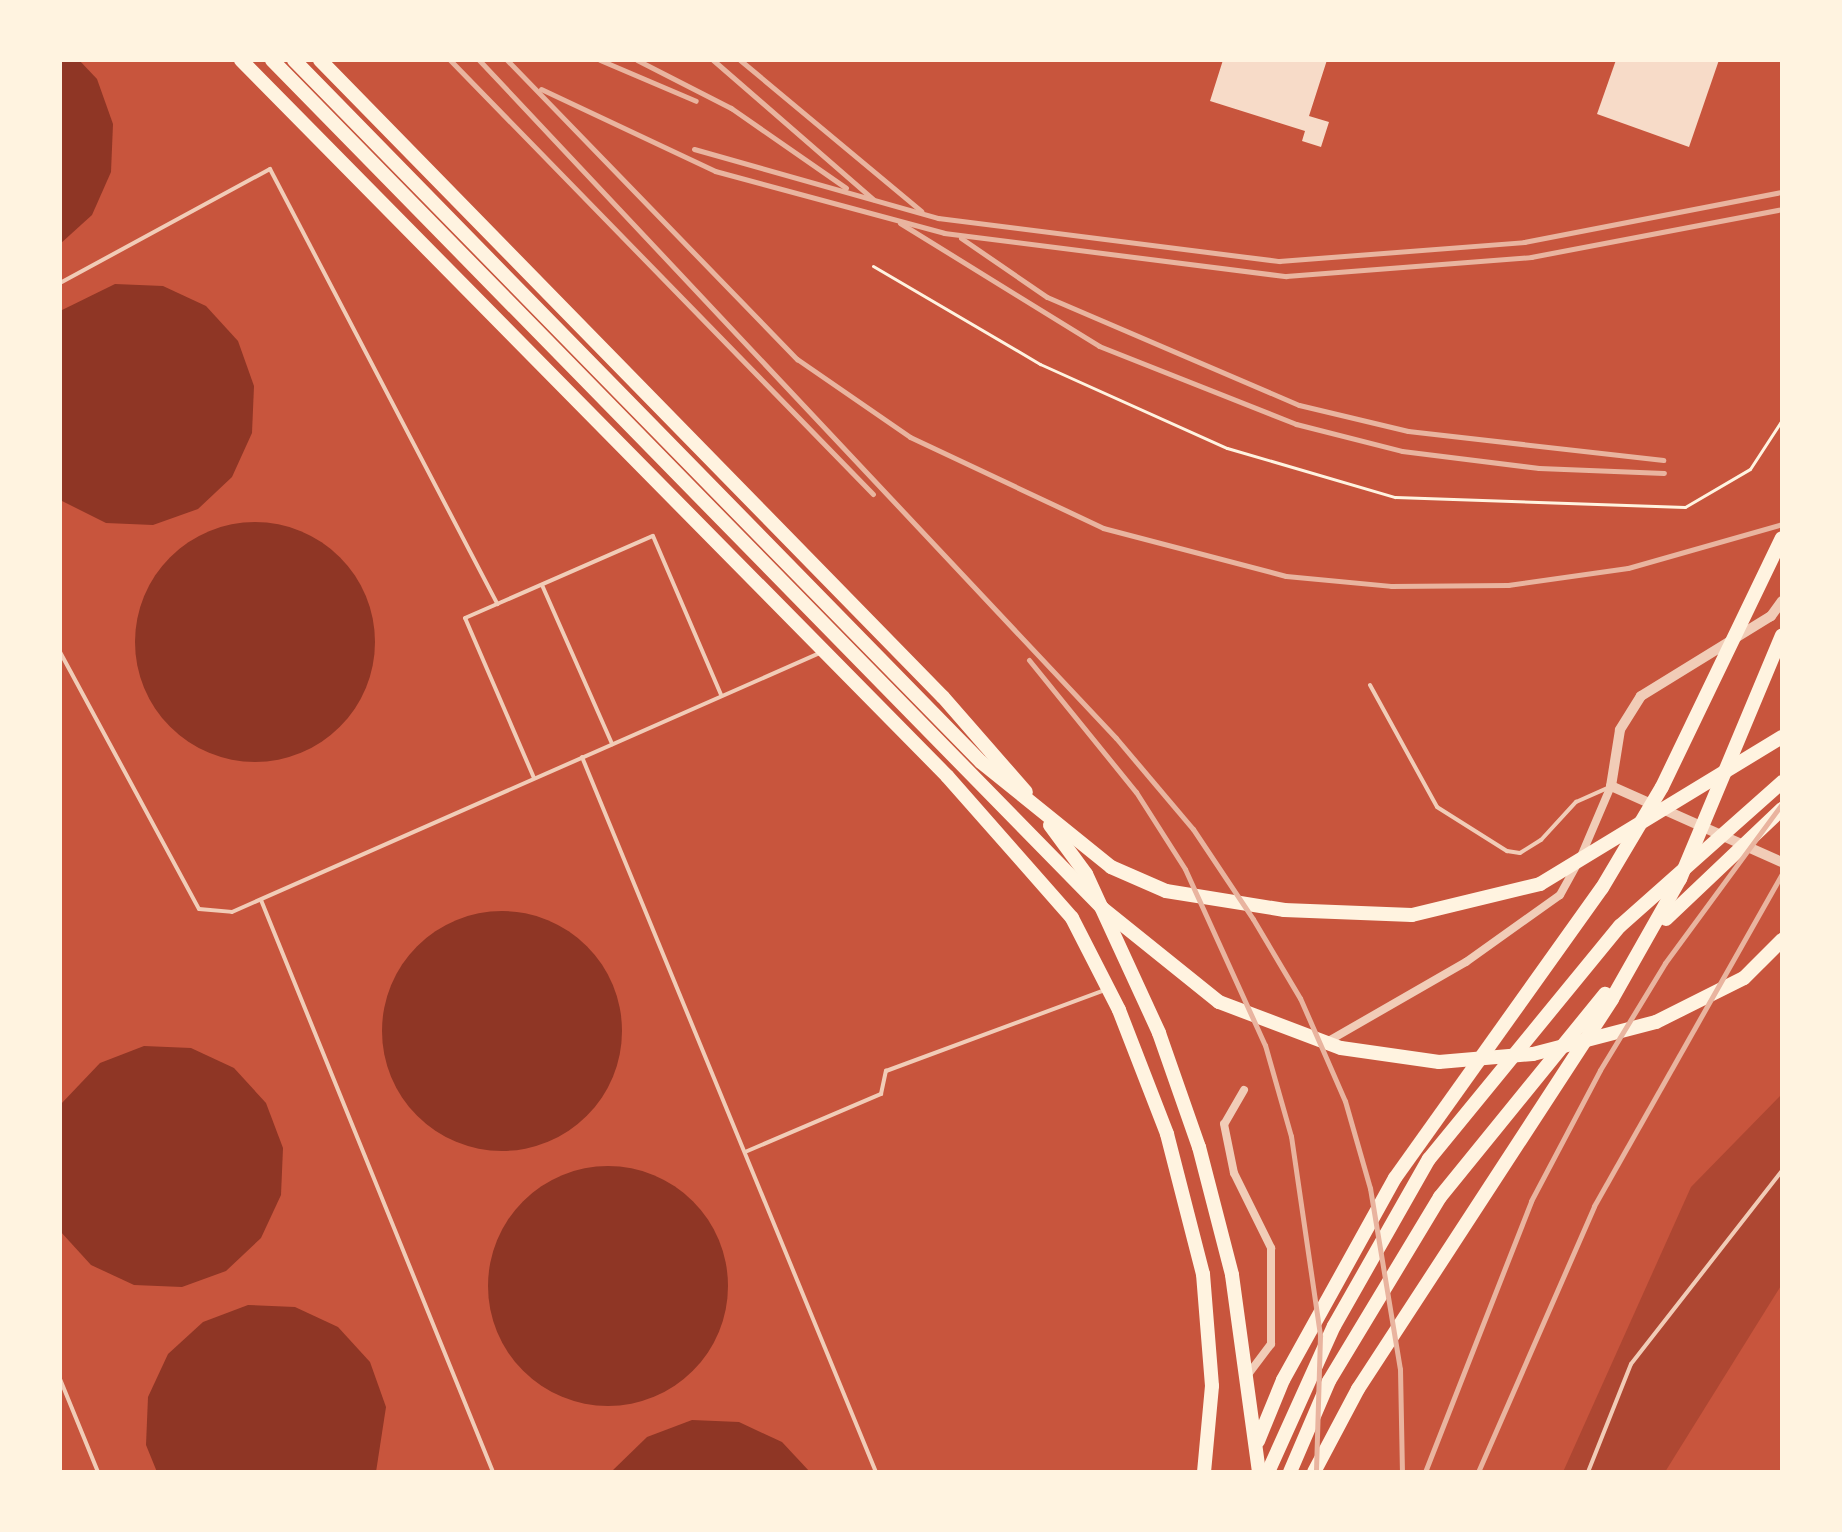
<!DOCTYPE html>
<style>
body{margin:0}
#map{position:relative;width:1842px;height:1532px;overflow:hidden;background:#c8553d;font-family:Mulish,sans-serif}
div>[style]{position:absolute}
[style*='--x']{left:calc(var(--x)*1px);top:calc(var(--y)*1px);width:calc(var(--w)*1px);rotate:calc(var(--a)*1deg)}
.green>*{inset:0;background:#ae4732}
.water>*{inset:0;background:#8f3625}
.round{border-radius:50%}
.building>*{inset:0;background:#f7dbc8}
.path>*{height:3px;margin:-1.5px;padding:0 1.5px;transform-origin:1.5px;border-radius:1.5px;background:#fff3e0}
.service>*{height:4px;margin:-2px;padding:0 2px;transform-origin:2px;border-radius:2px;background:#f1ccb7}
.minor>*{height:8px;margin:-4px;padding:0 4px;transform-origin:4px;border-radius:4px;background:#f1ccb7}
.tertiary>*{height:10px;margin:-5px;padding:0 5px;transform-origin:5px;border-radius:5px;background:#f1ccb7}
.trunk>*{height:14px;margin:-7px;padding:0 7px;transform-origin:7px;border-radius:7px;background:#fff3e0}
.rail>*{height:5px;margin:-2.5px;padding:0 2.5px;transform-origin:2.5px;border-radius:2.5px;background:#e9b49f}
span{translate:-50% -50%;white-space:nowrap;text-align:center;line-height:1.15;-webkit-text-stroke:7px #fff3e0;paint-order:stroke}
.frame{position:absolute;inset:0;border:62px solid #fff3e0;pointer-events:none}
</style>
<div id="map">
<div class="green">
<div style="clip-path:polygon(1782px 1094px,1782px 1284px,1665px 1472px,1563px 1472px,1691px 1187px)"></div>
</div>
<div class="water">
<div style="clip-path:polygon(60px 60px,79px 60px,97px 79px,113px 124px,111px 172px,92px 215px,60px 244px)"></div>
<div style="clip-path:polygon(115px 284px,163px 286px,206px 306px,238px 341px,254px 386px,252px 433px,232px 477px,198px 509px,153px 525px,106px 523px,60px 500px,60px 311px)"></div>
<div class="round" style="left:135px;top:522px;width:240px;height:240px"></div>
<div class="round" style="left:382px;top:911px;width:240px;height:240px"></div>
<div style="clip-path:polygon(144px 1046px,191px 1048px,234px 1068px,266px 1103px,283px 1148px,281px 1195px,261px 1238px,226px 1271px,182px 1287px,134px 1285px,91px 1265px,60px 1231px,60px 1105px,100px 1063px)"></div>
<div class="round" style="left:488px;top:1166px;width:240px;height:240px"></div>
<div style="clip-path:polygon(248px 1305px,295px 1307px,338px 1327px,370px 1362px,386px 1407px,376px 1472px,157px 1472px,146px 1445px,148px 1397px,168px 1354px,203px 1322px)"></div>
<div style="clip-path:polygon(692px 1420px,739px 1422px,782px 1442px,810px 1472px,611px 1472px,647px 1437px)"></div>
</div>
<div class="building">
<div style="clip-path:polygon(1223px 60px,1327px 60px,1309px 116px,1329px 122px,1321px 147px,1302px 141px,1305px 131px,1210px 101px)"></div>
<div style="clip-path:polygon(1616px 60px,1719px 60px,1689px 147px,1597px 114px)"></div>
</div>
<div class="path">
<div style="--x:873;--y:266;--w:194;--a:30.4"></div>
<div style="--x:1040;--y:364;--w:205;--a:24.2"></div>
<div style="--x:1227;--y:448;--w:175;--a:16.3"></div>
<div style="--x:1395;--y:497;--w:290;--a:2"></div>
<div style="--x:1685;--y:507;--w:75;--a:-30.3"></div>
<div style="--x:1750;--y:469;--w:59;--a:-56.9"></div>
</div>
<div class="service">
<div style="--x:60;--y:283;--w:239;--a:-28.5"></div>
<div style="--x:270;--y:169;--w:491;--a:62.4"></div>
<div style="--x:542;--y:585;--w:174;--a:66.2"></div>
<div style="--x:60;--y:652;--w:292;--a:61.6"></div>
<div style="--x:199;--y:909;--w:33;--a:5"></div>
<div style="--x:232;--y:912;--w:645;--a:-23.78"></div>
<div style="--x:1370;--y:685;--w:139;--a:61.2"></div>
<div style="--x:1437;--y:807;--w:83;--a:32.2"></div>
<div style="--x:1507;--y:851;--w:13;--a:9"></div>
<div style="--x:1520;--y:853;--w:25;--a:-32"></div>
<div style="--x:1541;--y:840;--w:52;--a:-47.4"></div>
<div style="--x:1576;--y:802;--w:36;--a:-24"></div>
<div style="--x:582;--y:757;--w:773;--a:67.65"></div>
<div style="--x:534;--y:778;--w:174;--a:-113.3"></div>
<div style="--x:465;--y:618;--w:205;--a:-23.6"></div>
<div style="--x:653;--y:536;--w:173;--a:66.8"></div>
<div style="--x:261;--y:900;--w:617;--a:67.92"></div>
<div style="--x:745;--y:1152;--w:148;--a:-23.1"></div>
<div style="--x:881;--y:1094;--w:24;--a:-78"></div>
<div style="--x:886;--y:1071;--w:233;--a:-20.3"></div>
<div style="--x:60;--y:1379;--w:100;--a:67.8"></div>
<div style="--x:1588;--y:1472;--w:116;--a:-68.3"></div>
<div style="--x:1631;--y:1364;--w:245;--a:-52"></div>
</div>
<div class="minor">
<div style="--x:1582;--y:854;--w:74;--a:-66.9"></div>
<div style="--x:1325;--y:1043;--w:163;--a:-29.9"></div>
<div style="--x:1466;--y:962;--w:115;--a:-35.5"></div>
<div style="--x:1560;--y:895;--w:33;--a:-61"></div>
<div style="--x:1244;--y:1090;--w:39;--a:120"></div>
<div style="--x:1224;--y:1124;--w:50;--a:78.5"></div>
<div style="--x:1234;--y:1173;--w:84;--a:63.7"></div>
<div style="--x:1271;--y:1248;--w:96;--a:90"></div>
<div style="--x:1271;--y:1344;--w:38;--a:127"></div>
</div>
<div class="tertiary">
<div style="--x:1782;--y:601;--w:19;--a:126"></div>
<div style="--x:1771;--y:616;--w:153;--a:148.4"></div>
<div style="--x:1641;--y:696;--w:40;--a:122"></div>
<div style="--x:1620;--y:730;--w:57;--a:99.1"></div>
<div style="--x:1611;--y:786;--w:187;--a:24"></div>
</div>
<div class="trunk">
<div style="--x:241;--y:60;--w:1006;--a:45.4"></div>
<div style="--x:947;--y:776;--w:189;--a:48.6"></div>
<div style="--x:1072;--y:918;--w:103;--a:62.9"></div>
<div style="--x:1119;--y:1010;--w:133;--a:68.8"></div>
<div style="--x:1167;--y:1134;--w:145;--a:75.6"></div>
<div style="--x:1203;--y:1274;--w:112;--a:85.4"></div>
<div style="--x:1212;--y:1386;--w:86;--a:95.3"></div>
<div style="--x:272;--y:60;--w:1187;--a:45.61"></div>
<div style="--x:1102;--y:908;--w:150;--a:38.8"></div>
<div style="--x:1219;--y:1002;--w:130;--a:20.7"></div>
<div style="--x:1341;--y:1048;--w:99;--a:8.1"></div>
<div style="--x:1439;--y:1062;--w:94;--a:-4.9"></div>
<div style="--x:1533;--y:1054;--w:127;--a:-14.6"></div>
<div style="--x:1656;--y:1022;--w:98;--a:-26.6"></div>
<div style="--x:1744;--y:978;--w:54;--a:-45"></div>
<div style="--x:294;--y:60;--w:982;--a:45.62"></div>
<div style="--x:981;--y:762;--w:167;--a:38.9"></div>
<div style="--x:1111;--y:867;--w:60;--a:23.6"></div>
<div style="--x:1166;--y:891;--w:120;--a:9.1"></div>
<div style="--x:1284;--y:910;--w:128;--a:2.2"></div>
<div style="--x:1412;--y:915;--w:132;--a:-13.6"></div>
<div style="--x:1540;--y:884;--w:283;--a:-31.3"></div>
<div style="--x:320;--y:60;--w:891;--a:45.64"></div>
<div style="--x:943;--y:697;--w:126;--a:48.9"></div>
<div style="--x:1050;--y:825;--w:61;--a:53.7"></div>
<div style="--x:1086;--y:874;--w:175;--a:65.3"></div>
<div style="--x:1159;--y:1033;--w:121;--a:70.7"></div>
<div style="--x:1199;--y:1147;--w:132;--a:75.5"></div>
<div style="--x:1232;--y:1275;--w:199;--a:82.2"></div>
<div style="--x:1666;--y:919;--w:160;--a:-43.5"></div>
<div style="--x:1258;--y:1441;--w:66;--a:-67.7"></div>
<div style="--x:1283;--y:1380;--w:231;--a:-61"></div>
<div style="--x:1395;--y:1178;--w:356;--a:-54.5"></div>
<div style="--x:1602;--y:888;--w:117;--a:-59.3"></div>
<div style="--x:1662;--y:787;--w:276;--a:-64.3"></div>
<div style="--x:1268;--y:1472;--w:160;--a:-65.7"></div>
<div style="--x:1334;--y:1326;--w:192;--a:-60.4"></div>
<div style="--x:1429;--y:1159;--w:301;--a:-50.7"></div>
<div style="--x:1620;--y:926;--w:217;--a:-41.6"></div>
<div style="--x:1290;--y:1472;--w:99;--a:-66.8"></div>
<div style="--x:1329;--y:1381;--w:215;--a:-58.9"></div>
<div style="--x:1440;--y:1197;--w:262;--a:-50.9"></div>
<div style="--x:1314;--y:1472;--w:94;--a:-62.1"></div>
<div style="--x:1358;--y:1389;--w:465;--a:-56.9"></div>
<div style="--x:1612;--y:999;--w:138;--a:-60.5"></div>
<div style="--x:1680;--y:879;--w:264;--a:-67.3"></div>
</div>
<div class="rail">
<div style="--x:450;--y:60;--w:606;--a:45.74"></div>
<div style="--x:479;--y:60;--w:930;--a:46.79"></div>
<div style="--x:1116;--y:738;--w:119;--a:49.8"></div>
<div style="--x:1193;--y:829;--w:108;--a:56.3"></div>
<div style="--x:1253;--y:919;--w:92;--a:59.3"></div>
<div style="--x:1300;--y:998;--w:112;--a:66.4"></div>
<div style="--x:1345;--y:1101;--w:91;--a:74"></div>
<div style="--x:1370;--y:1188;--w:183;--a:80.6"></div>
<div style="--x:1400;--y:1369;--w:103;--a:88.9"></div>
<div style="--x:507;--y:60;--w:417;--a:45.9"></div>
<div style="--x:797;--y:359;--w:137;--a:34.6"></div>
<div style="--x:910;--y:437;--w:213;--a:25.2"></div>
<div style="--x:1103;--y:528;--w:189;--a:14.7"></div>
<div style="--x:1286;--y:576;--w:105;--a:5.4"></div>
<div style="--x:1391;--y:586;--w:117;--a:-0.5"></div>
<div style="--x:1508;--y:585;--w:121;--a:-8.1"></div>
<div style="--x:1628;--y:568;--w:160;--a:-15.9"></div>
<div style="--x:600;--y:60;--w:104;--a:23.1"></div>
<div style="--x:637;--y:60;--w:106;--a:27.1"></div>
<div style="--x:731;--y:108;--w:140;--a:34.8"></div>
<div style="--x:713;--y:60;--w:212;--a:41"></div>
<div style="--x:740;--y:60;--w:236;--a:39.8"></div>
<div style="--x:541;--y:89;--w:192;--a:25.2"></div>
<div style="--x:715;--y:171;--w:237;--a:15.1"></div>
<div style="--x:944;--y:233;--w:345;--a:7.2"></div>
<div style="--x:1286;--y:276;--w:246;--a:-4.4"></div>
<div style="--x:1531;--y:257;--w:256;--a:-10.8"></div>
<div style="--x:694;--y:149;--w:254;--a:15.8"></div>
<div style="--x:938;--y:218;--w:344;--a:7.2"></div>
<div style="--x:1279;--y:261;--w:246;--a:-4.4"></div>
<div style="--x:1524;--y:242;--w:263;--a:-11"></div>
<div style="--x:900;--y:223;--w:234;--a:31.7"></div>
<div style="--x:1099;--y:346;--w:212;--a:21.6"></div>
<div style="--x:1296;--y:424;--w:109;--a:14.3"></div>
<div style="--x:1402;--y:451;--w:138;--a:7.1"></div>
<div style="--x:1539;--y:468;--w:125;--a:2.3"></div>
<div style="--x:961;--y:238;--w:104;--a:34.5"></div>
<div style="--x:1047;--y:297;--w:274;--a:23.2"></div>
<div style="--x:1299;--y:405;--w:112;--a:13.4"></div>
<div style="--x:1408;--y:431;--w:257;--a:6.5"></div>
<div style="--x:1029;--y:660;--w:170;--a:51"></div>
<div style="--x:1136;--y:792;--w:91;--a:57.5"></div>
<div style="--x:1185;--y:869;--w:193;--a:65.6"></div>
<div style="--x:1265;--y:1045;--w:95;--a:74.1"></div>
<div style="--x:1291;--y:1136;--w:202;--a:81.7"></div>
<div style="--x:1320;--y:1336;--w:136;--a:91.7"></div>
<div style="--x:1425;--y:1472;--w:291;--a:-68.6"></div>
<div style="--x:1531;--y:1201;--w:148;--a:-62.2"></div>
<div style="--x:1600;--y:1070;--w:125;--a:-58.7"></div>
<div style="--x:1665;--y:963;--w:197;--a:-53.7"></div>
<div style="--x:1478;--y:1472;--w:290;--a:-66.4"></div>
<div style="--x:1594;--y:1206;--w:382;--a:-60.5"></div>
</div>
<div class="frame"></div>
</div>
